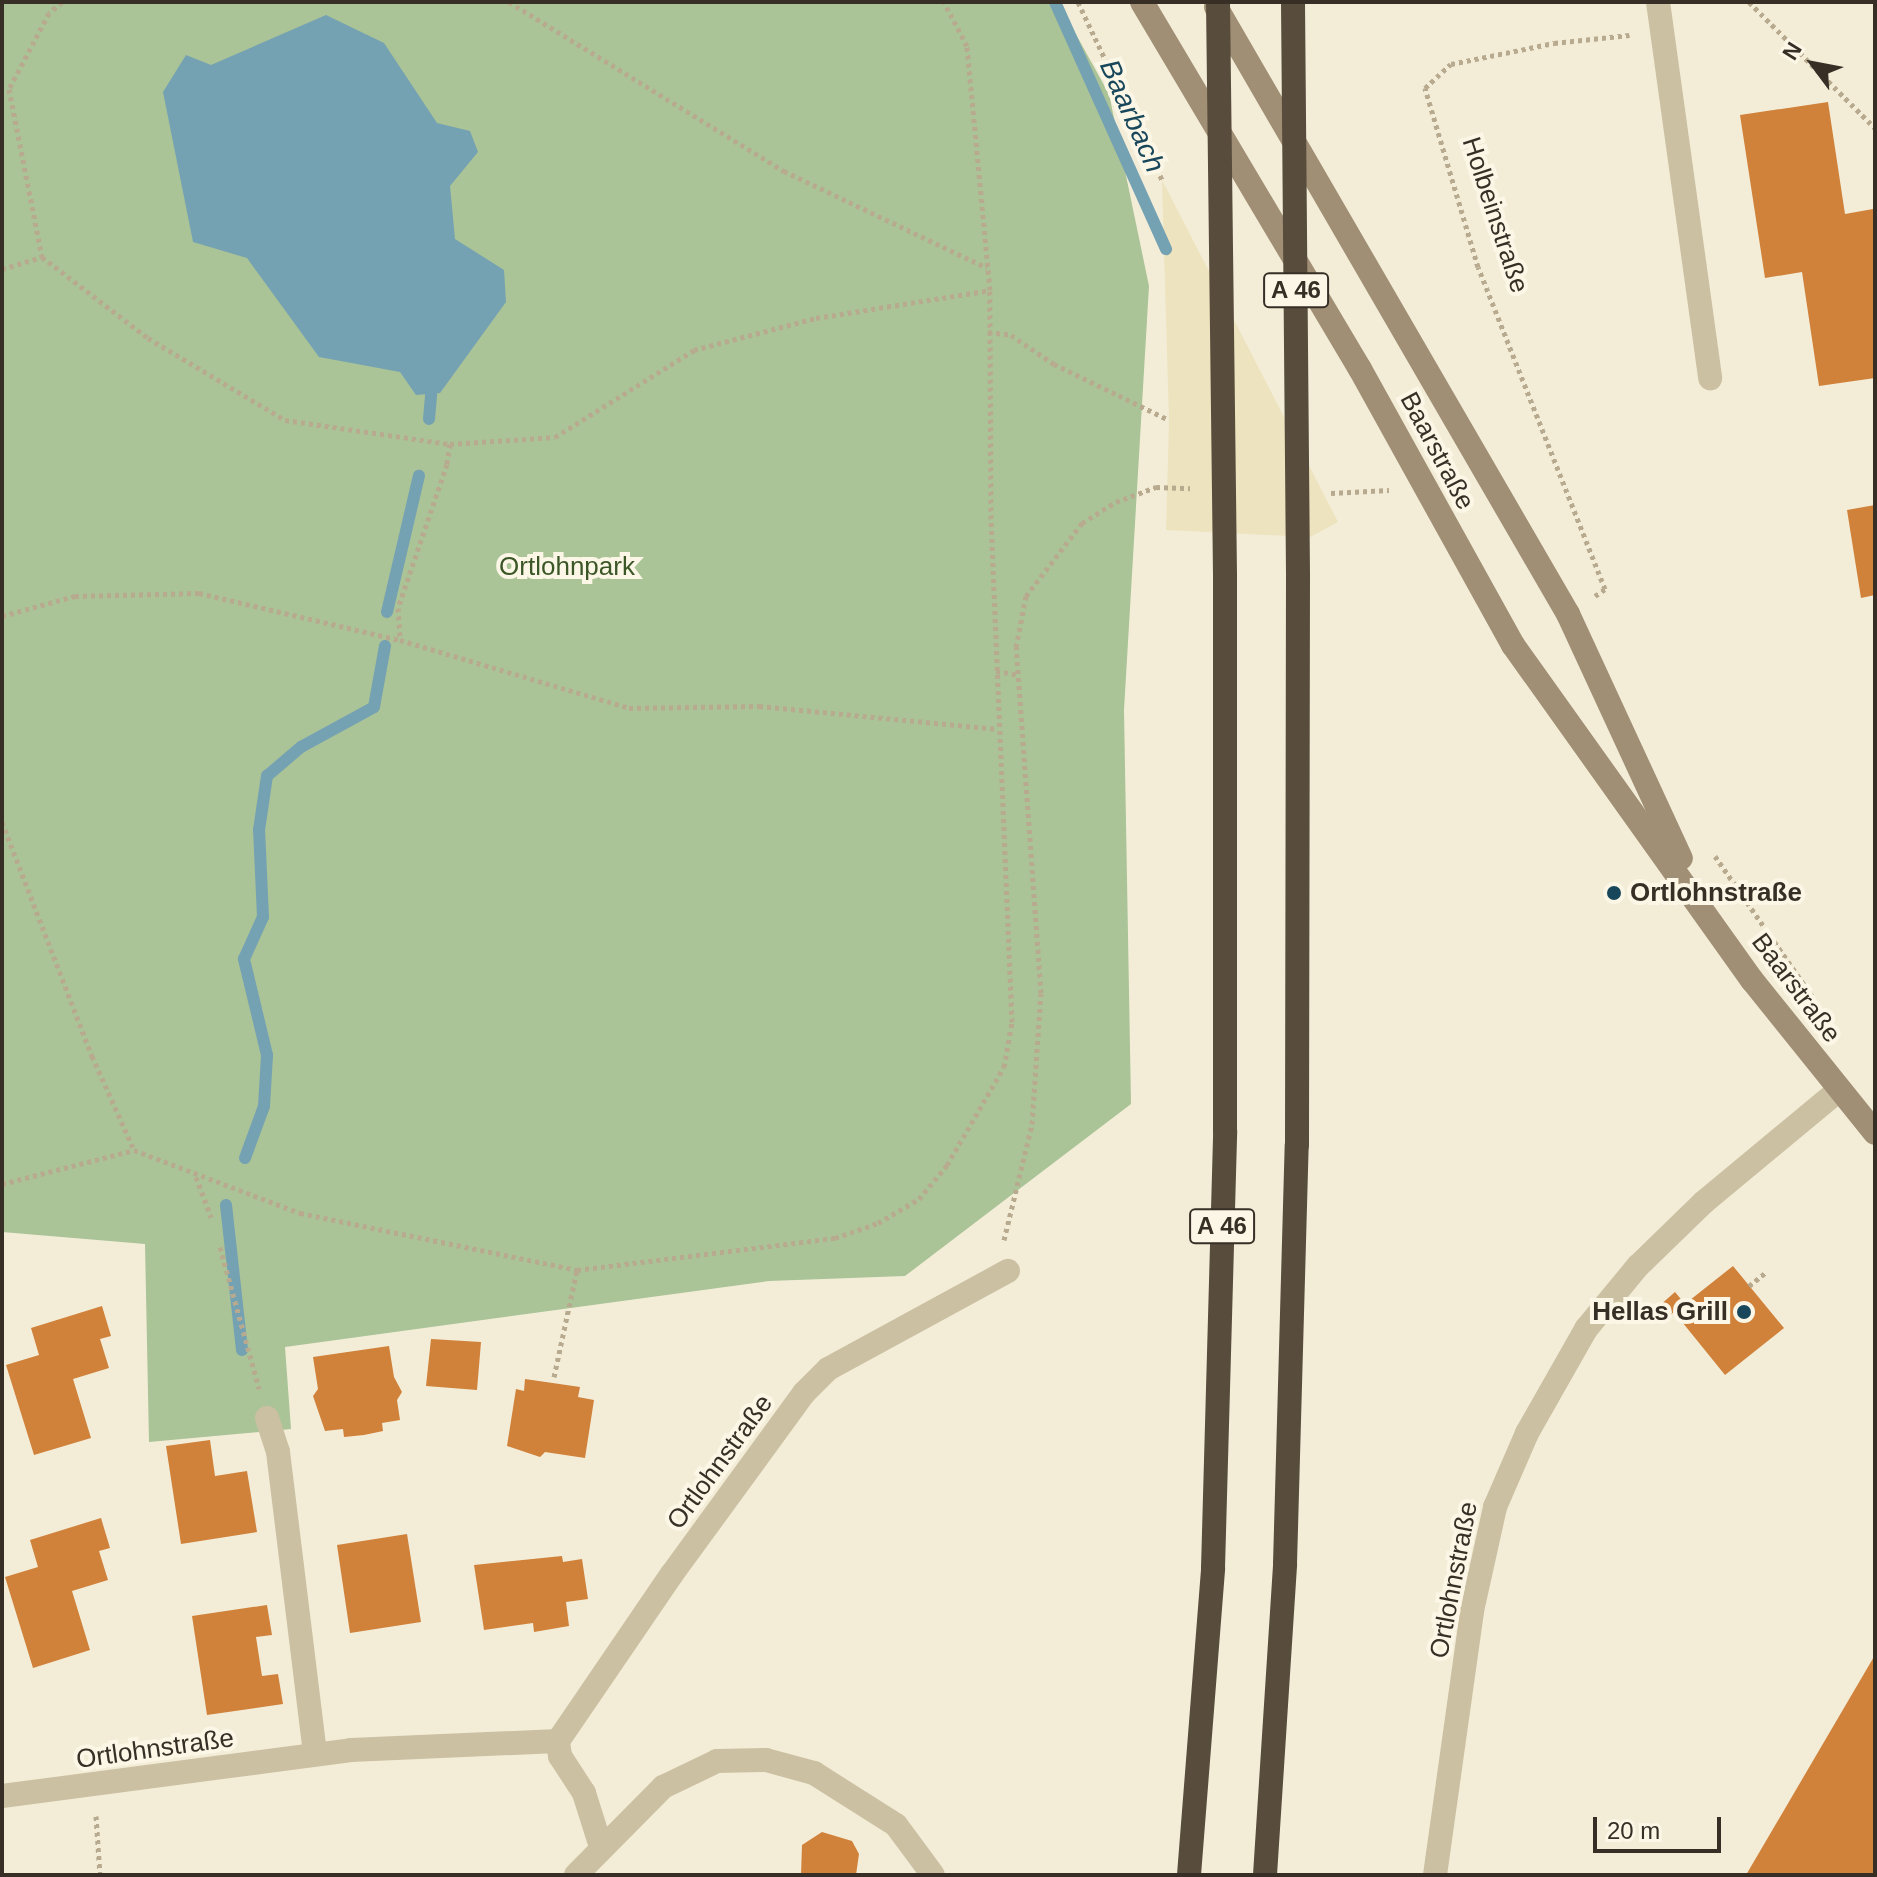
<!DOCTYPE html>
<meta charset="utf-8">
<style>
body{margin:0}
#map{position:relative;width:1877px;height:1877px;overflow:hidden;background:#f3edd8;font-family:Arial,sans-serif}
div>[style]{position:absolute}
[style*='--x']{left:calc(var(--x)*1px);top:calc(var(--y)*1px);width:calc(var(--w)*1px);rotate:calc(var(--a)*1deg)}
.green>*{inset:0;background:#aac397}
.plaza>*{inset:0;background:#ede3be}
.water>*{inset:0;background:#75a2b3}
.stream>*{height:12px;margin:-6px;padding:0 6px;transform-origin:6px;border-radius:6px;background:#75a2b3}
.building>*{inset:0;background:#d0813a}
.path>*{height:5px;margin-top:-2.5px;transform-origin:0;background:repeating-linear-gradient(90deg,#b8aa8e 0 4px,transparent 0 8px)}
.street>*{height:24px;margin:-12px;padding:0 12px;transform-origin:12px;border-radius:12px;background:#ccc0a3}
.secondary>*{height:24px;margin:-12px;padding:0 12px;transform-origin:12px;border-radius:12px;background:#a08f75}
.highway>*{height:24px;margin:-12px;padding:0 12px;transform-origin:12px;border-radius:12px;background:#584c3c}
.highway-bridge>*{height:24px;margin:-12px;padding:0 12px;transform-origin:12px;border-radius:12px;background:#584c3c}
.dots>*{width:22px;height:22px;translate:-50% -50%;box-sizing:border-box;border:4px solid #fbf6e5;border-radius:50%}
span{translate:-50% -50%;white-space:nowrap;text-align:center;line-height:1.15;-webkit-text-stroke:8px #fbf6e5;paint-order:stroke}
.shield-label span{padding:2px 6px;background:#fbf6e5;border:2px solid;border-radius:6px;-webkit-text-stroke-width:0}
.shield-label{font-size:24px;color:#372f26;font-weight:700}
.street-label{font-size:26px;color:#372f26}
.park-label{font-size:26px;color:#3b5728}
.poi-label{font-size:26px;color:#372f26;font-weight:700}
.left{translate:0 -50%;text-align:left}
.right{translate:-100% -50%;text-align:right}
.water-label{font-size:28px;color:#18475b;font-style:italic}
.frame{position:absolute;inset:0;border:4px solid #372f26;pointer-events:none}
.north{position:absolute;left:1773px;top:24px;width:80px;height:80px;-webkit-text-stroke:6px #fbf6e5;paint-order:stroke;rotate:302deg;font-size:22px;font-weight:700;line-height:32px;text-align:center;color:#372f26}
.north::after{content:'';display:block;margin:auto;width:28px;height:36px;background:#372f26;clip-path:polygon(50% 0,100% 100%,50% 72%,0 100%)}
.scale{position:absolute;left:1593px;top:1817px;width:128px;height:36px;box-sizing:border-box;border:4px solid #372f26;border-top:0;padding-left:10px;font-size:24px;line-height:28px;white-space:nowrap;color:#372f26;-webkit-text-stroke:6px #fbf6e5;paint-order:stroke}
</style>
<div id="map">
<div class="green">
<div style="clip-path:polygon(2px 2px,1058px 2px,1109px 94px,1149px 286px,1124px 710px,1131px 1104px,905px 1276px,769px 1281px,285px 1347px,291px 1429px,149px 1442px,145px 1244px,2px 1232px)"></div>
</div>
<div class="plaza">
<div style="clip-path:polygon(1162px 180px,1338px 522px,1310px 537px,1166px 530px,1169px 420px)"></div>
</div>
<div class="water">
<div style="clip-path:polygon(326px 15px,384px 43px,437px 123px,470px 131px,478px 152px,450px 186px,455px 239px,504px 270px,506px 302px,440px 393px,416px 395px,400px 372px,319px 357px,247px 258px,193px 242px,163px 92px,186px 55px,211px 65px)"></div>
</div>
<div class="stream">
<div style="--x:1055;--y:2;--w:271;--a:65.8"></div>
<div style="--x:429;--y:419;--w:25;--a:-85"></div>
<div style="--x:387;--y:612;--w:140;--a:-76.8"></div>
<div style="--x:245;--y:1158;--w:55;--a:-69.9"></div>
<div style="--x:264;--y:1106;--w:51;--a:-86.6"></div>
<div style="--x:267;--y:1055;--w:99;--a:-103.5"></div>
<div style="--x:244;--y:959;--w:46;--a:-65.7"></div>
<div style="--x:263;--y:917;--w:87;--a:-92.6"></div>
<div style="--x:259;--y:830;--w:55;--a:-81.6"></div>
<div style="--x:267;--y:776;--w:45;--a:-40.5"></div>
<div style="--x:301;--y:747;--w:83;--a:-28.7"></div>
<div style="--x:374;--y:707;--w:62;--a:-79.8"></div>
<div style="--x:226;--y:1205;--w:146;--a:83.7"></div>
</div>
<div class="building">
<div style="clip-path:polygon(1828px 102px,1845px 214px,1873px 209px,1875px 378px,1819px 386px,1802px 272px,1765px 278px,1740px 115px)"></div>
<div style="clip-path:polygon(1875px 505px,1875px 595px,1861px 598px,1847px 510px)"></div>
<div style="clip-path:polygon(1733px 1266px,1784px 1328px,1725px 1375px,1674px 1312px,1668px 1317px,1659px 1306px,1675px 1292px,1685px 1304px)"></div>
<div style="clip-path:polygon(102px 1306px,111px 1336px,100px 1339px,109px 1368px,73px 1379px,91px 1438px,34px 1455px,6px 1365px,39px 1355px,31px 1328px)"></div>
<div style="clip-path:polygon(431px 1339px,481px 1342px,477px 1390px,426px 1386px)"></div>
<div style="clip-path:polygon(389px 1346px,394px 1377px,402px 1392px,397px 1400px,400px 1420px,382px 1423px,383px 1431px,364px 1435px,344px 1437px,343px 1429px,325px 1431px,313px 1396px,318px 1389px,313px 1357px)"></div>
<div style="clip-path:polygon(525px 1379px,580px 1387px,578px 1397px,594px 1400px,585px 1458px,545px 1452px,540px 1457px,507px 1446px,516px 1389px,524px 1391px)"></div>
<div style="clip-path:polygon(210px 1440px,215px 1476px,247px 1471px,257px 1532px,181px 1544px,166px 1446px)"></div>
<div style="clip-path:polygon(101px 1518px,110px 1548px,99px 1551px,108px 1580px,72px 1591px,90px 1650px,33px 1668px,5px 1577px,38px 1567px,30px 1540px)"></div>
<div style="clip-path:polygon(407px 1534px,421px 1622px,350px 1633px,337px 1545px)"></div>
<div style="clip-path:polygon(562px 1556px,563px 1562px,582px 1559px,588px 1599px,566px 1602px,569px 1626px,534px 1632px,533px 1623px,484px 1630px,474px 1565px)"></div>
<div style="clip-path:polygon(267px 1605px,272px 1635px,256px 1637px,262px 1676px,278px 1674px,283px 1704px,207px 1715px,192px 1616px)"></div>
<div style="clip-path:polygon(1875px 1655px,1875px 1875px,1746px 1875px)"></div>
<div style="clip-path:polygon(822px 1832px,852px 1841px,859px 1854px,856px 1875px,801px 1875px,802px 1845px)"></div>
</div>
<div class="path">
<div style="--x:62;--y:2;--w:17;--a:140"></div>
<div style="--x:49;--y:13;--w:86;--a:117.8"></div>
<div style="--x:9;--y:89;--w:171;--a:78.9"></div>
<div style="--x:42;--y:257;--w:133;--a:37.4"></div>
<div style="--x:148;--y:338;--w:160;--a:30.9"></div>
<div style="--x:285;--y:420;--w:167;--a:8.3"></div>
<div style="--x:450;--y:444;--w:20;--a:99"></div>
<div style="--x:447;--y:464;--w:152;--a:108.8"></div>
<div style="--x:398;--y:608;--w:32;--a:86"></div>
<div style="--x:509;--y:2;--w:323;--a:31.6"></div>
<div style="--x:784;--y:171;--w:225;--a:25.5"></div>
<div style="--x:1078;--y:2;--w:197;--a:64.7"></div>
<div style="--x:1749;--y:2;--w:178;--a:45"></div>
<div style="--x:2;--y:269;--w:42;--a:-16.7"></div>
<div style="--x:988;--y:332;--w:23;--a:7"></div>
<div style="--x:1011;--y:335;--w:52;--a:34"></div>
<div style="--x:1054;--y:364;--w:128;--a:26"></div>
<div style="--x:450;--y:444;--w:105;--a:-3.8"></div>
<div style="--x:555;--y:437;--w:164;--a:-32"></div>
<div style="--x:694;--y:350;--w:126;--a:-14.7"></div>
<div style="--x:816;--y:318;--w:176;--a:-9.1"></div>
<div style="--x:1331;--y:493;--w:58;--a:-3"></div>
<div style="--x:1595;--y:596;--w:12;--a:-35"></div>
<div style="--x:1605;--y:589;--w:346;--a:-111.5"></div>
<div style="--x:1478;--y:267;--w:187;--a:-106.5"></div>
<div style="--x:1425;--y:88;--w:35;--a:-43"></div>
<div style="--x:1451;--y:64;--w:105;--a:-11.5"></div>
<div style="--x:1554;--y:43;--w:76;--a:-6"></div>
<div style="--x:2;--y:616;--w:76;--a:-15.3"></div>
<div style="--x:75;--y:596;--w:124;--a:-1.4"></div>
<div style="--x:199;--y:593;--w:206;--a:13.2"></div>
<div style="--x:400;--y:640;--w:239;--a:16.5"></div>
<div style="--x:629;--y:708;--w:130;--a:-0.9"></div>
<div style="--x:759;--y:706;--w:240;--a:5.5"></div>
<div style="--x:996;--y:671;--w:22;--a:10"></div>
<div style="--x:2;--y:822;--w:251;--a:69"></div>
<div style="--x:92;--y:1056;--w:103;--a:65.9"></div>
<div style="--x:1715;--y:856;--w:170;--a:55.3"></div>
<div style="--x:196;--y:1177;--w:43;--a:69.4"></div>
<div style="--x:2;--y:1184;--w:136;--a:-14.4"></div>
<div style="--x:134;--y:1150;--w:178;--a:20.8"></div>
<div style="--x:300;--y:1213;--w:283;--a:11.6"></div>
<div style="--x:577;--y:1270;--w:260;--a:-7.1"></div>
<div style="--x:835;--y:1238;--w:46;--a:-19.2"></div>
<div style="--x:878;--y:1223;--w:48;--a:-30.3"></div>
<div style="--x:919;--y:1199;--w:44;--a:-50.5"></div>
<div style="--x:947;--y:1165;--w:113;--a:-59.8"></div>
<div style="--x:1004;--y:1067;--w:46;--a:-79.9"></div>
<div style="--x:1012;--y:1022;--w:503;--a:-92.39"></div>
<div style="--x:991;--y:519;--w:229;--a:-90.3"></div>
<div style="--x:990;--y:290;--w:245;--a:-95.4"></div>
<div style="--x:967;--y:46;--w:50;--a:-117.6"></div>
<div style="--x:1004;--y:1240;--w:119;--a:-76.4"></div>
<div style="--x:1032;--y:1124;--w:131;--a:-86.1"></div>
<div style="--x:1041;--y:993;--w:347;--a:-94.1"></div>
<div style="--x:1016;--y:647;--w:52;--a:-78.9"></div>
<div style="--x:1026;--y:596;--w:92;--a:-52.5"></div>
<div style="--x:1082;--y:523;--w:40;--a:-32"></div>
<div style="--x:1116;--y:502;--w:43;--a:-20.6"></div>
<div style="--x:1156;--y:487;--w:34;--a:2"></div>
<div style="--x:220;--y:1247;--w:147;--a:74.6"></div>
<div style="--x:1749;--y:1286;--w:22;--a:-39"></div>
<div style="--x:554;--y:1377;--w:109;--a:-77.9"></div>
<div style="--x:96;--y:1816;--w:59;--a:86.1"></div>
</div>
<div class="street">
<div style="--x:1658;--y:2;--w:380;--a:82.1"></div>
<div style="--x:267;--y:1418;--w:36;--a:72"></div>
<div style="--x:278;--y:1452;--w:304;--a:83"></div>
<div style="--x:2;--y:1796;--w:352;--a:-7.5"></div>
<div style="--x:351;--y:1750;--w:207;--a:-2.5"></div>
<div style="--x:601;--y:1847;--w:57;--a:-107.5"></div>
<div style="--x:584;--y:1793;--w:44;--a:-123"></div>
<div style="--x:560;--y:1756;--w:15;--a:-98"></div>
<div style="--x:558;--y:1741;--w:202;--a:-55.7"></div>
<div style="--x:672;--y:1574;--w:224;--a:-53.9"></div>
<div style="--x:804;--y:1393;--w:34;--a:-45"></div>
<div style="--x:828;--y:1369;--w:205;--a:-28.6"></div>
<div style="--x:576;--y:1875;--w:124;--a:-45.3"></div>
<div style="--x:663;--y:1787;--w:60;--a:-25.7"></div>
<div style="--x:717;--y:1761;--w:49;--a:-1.2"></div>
<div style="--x:766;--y:1760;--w:50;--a:15.2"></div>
<div style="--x:814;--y:1773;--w:97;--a:32.4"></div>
<div style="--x:896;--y:1825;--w:62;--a:53.5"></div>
<div style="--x:1435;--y:1875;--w:267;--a:-82"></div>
<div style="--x:1472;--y:1611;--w:107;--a:-77.5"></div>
<div style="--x:1495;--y:1507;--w:81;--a:-66.6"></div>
<div style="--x:1527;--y:1433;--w:120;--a:-60.4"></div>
<div style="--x:1586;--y:1329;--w:82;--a:-50.5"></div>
<div style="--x:1638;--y:1266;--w:92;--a:-44.1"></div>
<div style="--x:1704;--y:1202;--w:175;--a:-39.7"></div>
</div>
<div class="secondary">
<div style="--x:1142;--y:2;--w:427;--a:59.3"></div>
<div style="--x:1360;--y:369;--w:316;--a:61"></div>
<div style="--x:1513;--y:645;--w:412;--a:54.5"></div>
<div style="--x:1752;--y:980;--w:196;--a:51.2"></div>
<div style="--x:1216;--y:7;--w:702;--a:59.89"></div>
<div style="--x:1568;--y:614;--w:269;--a:65.2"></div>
</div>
<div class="highway">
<div style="--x:1189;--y:1875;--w:308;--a:-85.5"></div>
<div style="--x:1213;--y:1568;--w:437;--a:-88.4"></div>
<div style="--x:1225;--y:1131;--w:556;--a:-90"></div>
<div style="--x:1265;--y:1875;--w:312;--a:-86.3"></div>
<div style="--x:1285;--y:1564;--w:419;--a:-88.4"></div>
<div style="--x:1297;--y:1145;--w:567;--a:-89.9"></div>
</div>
<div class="highway-bridge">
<div style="--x:1218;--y:2;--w:573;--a:89.3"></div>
<div style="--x:1293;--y:2;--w:576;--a:89.5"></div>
</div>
<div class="dots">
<div style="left:1614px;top:893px;background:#18475b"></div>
<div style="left:1744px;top:1312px;background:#18475b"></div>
</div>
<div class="shield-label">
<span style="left:1296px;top:290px">A 46</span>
<span style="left:1222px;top:1226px">A 46</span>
</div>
<div class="street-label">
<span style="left:1495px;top:215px;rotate:72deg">Holbeinstraße</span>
<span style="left:1437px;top:451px;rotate:62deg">Baarstraße</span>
<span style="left:1796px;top:988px;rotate:53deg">Baarstraße</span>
<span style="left:720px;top:1462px;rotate:-54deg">Ortlohnstraße</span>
<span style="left:1454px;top:1580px;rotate:-79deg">Ortlohnstraße</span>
<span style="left:155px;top:1749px;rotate:-8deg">Ortlohnstraße</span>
</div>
<div class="park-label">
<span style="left:567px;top:567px">Ortlohnpark</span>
</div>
<div class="poi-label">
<span class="left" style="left:1630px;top:893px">Ortlohnstraße</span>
<span class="right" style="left:1728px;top:1312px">Hellas Grill</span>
</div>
<div class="water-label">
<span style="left:1132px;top:116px;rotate:66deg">Baarbach</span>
</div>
<div class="frame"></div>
<div class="north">N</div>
<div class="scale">20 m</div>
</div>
